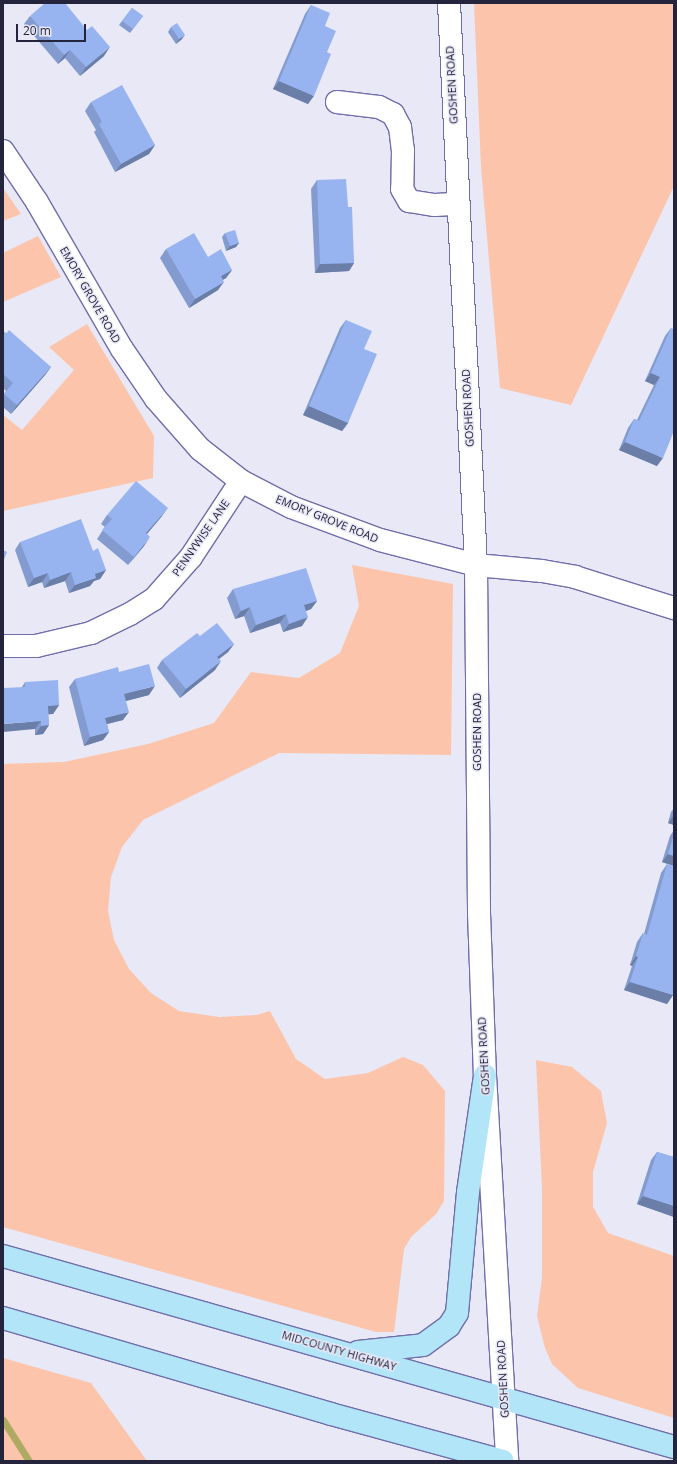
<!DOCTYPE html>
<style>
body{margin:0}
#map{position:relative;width:677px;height:1464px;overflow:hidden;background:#e8e8f6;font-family:"Open Sans",sans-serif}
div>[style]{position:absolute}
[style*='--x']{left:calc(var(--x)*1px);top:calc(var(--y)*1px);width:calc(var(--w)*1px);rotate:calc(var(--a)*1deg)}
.green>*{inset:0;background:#fcc4ab}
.stream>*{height:7px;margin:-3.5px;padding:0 3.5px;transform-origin:3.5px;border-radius:3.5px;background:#afaa62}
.roads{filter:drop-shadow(1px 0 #706ea9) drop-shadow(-1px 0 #706ea9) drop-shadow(0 1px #706ea9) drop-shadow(0 -1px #706ea9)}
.minor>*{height:22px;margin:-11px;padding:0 11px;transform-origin:11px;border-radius:11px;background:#fff}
.major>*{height:22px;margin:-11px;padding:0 11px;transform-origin:11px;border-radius:11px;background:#b2e5f8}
.wall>*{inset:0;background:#839bce}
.shaded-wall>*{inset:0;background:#6a7ea8}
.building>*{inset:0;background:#98b4f0}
span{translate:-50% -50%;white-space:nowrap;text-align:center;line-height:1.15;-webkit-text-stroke:3px #e8e8f6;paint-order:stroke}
.street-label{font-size:11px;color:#25243d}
.frame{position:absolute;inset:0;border:4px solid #25243d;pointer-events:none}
.scale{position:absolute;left:16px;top:24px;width:70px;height:18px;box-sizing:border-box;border:2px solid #25243d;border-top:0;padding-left:5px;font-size:12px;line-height:14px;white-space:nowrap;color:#25243d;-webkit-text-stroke:3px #e8e8f6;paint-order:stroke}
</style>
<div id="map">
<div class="green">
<div style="clip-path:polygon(474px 3px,674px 3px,674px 186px,571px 405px,500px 388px,481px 167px)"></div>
<div style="clip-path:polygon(3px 188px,21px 214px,3px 221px)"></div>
<div style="clip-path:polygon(38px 236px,61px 277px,3px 302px,3px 253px)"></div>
<div style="clip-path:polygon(87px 324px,154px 436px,153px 478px,3px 511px,3px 415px,22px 430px,74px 370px,49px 347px)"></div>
<div style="clip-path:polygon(352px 565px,453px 584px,451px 755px,279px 753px,143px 820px,122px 847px,111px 877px,108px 911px,114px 940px,129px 969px,151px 993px,179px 1011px,219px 1017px,256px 1015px,270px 1011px,296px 1059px,325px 1079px,368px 1073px,403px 1057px,423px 1065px,445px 1091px,444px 1201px,436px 1214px,411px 1237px,404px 1249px,394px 1332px,376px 1332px,3px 1227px,3px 764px,64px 762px,148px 744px,214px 723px,251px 672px,299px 678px,340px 653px,359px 606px)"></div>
<div style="clip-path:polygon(536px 1060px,572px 1067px,601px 1091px,607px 1123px,593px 1172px,593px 1207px,608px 1233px,674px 1256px,674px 1418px,578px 1388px,552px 1364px,545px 1348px,537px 1316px,542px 1278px,542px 1188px)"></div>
<div style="clip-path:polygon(3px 1358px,91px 1383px,147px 1461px,3px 1461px)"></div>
</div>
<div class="stream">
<div style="--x:3;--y:1420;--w:49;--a:57.6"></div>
</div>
<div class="roads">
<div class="minor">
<div style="--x:449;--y:3;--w:563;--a:87.25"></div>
<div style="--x:476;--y:565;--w:348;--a:89.5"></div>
<div style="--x:479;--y:913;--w:162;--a:87.9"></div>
<div style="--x:485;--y:1075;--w:387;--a:86.7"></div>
<div style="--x:337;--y:102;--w:42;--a:6.8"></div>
<div style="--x:379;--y:107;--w:16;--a:27"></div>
<div style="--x:393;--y:114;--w:15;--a:62"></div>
<div style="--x:400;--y:127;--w:23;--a:83"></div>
<div style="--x:403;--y:150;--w:39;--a:91"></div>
<div style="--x:402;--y:189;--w:14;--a:60"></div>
<div style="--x:409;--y:201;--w:26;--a:9"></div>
<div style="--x:435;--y:205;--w:22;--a:-3"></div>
<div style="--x:3;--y:151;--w:61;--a:56.3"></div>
<div style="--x:37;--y:202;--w:170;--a:60"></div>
<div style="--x:122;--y:349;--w:60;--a:55.8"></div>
<div style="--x:156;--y:399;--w:67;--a:48.7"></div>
<div style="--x:200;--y:449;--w:52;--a:38"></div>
<div style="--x:241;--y:481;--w:56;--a:27.5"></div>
<div style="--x:291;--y:507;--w:95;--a:20.3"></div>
<div style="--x:380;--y:540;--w:99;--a:14.6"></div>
<div style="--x:476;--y:565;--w:66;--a:5.2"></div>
<div style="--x:542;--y:571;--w:34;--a:10"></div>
<div style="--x:575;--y:577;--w:104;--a:17.4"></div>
<div style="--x:3;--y:646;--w:33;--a:0"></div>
<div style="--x:36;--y:646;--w:57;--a:-13.3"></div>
<div style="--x:91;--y:633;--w:43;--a:-26"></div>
<div style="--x:130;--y:614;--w:28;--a:-32"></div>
<div style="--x:154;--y:599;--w:56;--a:-48.6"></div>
<div style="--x:191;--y:557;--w:91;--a:-56.7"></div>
</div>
<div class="major">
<div style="--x:3;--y:1256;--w:698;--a:15.89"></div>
<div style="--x:3;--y:1318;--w:342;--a:16.3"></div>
<div style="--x:331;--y:1414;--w:178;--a:15.3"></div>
<div style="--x:358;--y:1352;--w:65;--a:-6.1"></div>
<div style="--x:423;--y:1345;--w:32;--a:-36"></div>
<div style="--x:449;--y:1326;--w:15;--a:-58"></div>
<div style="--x:457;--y:1313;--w:121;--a:-84.8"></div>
<div style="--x:468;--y:1192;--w:118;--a:-81.7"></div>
</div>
</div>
<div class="wall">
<div style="clip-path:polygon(311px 5px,325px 26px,327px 52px,308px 104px,273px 89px,305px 14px)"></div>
<div style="clip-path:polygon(132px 8px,143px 16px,130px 33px,119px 25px)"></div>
<div style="clip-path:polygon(30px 16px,104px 56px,80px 76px,65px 58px,58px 64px,24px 24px)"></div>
<div style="clip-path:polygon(171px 27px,182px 39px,176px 44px,168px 32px)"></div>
<div style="clip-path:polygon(91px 102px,155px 145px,149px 154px,115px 172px,94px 132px,96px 130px,85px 111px)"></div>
<div style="clip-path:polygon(317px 180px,348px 207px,354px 263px,349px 271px,315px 273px,311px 189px)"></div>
<div style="clip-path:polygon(225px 233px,239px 243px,236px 247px,226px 251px,222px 237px)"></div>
<div style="clip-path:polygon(166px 249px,208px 257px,232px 270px,226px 278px,223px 280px,218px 290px,189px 308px,160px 258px)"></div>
<div style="clip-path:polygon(346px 320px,364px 349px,348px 423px,342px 431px,303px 415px,340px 328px)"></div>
<div style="clip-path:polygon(671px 328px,657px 466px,619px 450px,628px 428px,634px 419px,637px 420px,654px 385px,645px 381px,665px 336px)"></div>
<div style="clip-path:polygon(3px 331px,51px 367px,45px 375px,11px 414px,3px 407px,3px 395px,6px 391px,3px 388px)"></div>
<div style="clip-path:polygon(107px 515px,162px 516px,147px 534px,144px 546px,128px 565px,97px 539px,105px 527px,101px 524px)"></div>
<div style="clip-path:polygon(20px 542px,93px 551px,106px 570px,100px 579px,94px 581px,90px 586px,69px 593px,65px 581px,44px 588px,42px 582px,28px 587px,15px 550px)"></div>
<div style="clip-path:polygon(233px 589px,317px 601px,311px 609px,306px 611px,302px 626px,283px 632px,280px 623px,250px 633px,244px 616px,235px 619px,227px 598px)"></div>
<div style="clip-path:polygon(200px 636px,234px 644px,228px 652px,219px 659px,215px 670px,180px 698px,157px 668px,162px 660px)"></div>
<div style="clip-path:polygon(119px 672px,149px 695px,126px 701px,123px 720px,107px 724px,109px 732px,103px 740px,84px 746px,69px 687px,75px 679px)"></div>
<div style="clip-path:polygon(25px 682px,59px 705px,53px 714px,48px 714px,49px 725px,43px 734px,35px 735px,35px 729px,22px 687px)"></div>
<div style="clip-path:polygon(674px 808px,674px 825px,668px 823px,671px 812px)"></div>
<div style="clip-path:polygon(674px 830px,674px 866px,662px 862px,670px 836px)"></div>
<div style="clip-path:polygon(667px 864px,673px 995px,667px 1004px,624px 990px,632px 966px,630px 965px,637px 942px,643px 933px,644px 934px,661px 873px)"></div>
<div style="clip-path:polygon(657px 1152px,674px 1157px,674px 1217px,637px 1204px,651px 1160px)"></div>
</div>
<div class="shaded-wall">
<div style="clip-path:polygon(185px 35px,182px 39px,176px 44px,179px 39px)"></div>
<div style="clip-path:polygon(110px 47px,104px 56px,80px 76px,86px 67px)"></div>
<div style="clip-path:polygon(70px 50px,65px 58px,58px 64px,64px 55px)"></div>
<div style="clip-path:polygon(279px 81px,314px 96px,308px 104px,273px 89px)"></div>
<div style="clip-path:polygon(155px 145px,149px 154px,115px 172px,121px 164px)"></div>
<div style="clip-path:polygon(239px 243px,236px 247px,226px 251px,230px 246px)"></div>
<div style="clip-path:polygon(354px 263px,349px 271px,315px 273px,320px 264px)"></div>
<div style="clip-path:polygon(232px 270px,226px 278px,215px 284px,221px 276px)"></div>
<div style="clip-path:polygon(224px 282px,218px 290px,189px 308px,195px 299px)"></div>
<div style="clip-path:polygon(51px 367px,45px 375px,11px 414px,17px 405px)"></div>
<div style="clip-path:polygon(651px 373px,660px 377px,654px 385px,645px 381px)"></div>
<div style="clip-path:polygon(309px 406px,348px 423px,342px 431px,303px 415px)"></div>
<div style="clip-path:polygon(625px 442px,663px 458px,657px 466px,619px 450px)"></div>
<div style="clip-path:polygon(168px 508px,162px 516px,140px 542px,146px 533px)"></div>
<div style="clip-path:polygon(150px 537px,144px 546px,128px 565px,134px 557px)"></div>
<div style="clip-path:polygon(106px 570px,100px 579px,94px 581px,90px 586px,69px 593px,75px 585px,95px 574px)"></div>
<div style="clip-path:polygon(71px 572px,65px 581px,44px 588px,50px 580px)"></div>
<div style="clip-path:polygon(48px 573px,42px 582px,28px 587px,34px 578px)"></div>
<div style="clip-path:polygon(317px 601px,311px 609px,298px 614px,304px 605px)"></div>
<div style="clip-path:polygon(250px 607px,244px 616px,235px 619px,241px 611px)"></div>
<div style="clip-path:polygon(286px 614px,280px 623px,250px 633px,256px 625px)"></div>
<div style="clip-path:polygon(308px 617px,302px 626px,283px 632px,289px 624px)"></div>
<div style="clip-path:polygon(234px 644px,228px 652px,211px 665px,217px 657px)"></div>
<div style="clip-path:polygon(221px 661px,215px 670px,180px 698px,186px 689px)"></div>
<div style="clip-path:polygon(155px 686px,149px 695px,118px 703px,124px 694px)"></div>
<div style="clip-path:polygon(59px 705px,53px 714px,42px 715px,48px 706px)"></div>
<div style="clip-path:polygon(129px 712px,123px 720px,99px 726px,105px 718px)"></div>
<div style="clip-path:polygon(41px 721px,35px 729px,3px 732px,3px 724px)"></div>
<div style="clip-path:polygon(49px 725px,43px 734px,35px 735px,41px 726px)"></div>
<div style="clip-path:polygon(109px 732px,103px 740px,84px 746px,90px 737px)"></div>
<div style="clip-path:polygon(674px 815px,674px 825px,668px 823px)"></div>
<div style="clip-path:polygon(668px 854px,674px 856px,674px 866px,662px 862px)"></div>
<div style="clip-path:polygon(636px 956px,638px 957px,632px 966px,630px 965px)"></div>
<div style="clip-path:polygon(630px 982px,673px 995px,667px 1004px,624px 990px)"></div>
<div style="clip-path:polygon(643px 1196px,674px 1206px,674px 1217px,637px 1204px)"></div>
</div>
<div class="building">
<div style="clip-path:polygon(45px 3px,65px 3px,87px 30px,92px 26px,110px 47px,86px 67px,70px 50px,64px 55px,30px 16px)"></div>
<div style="clip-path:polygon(311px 5px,330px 13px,325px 26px,336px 31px,327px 52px,331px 54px,314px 96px,279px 81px)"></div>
<div style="clip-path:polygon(132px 8px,143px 16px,133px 29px,122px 21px)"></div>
<div style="clip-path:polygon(177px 23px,185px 35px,179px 39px,171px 27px)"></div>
<div style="clip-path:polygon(122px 85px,155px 145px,121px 164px,99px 124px,102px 122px,91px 102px)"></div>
<div style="clip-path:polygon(346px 179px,348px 207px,352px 207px,354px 263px,320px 264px,317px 180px)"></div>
<div style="clip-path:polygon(235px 230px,239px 243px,230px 246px,225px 233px)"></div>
<div style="clip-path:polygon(194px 233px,208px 257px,221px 249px,232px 270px,221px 276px,224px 282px,195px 299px,166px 249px)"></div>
<div style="clip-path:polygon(346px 320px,372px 331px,364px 349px,377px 354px,348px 423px,309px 406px)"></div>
<div style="clip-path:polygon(671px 328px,674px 329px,674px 431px,663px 458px,625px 442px,634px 419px,639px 421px,660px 377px,651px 373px)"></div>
<div style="clip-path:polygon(9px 330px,51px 367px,17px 405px,4px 394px,13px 383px,3px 374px,3px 331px,6px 334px)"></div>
<div style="clip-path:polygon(136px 481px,168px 508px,146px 533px,150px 537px,134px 557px,102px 530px,112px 519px,107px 515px)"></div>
<div style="clip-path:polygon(81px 519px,93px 551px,98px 548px,106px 570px,95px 574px,96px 578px,75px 585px,71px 572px,50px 580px,48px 573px,34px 578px,20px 542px)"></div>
<div style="clip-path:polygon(3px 550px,7px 552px,3px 562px)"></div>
<div style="clip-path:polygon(306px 568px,317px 601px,304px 605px,308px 617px,289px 624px,286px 614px,256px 625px,250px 607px,241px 611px,233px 589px)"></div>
<div style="clip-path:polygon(217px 623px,234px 644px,217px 657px,221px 661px,186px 689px,162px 660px,197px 633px,200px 636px)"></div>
<div style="clip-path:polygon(149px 664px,155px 686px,124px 694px,129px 712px,105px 718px,109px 732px,90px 737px,75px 679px,118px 667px,119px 672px)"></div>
<div style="clip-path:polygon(58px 680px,59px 705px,48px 706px,49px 725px,41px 726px,41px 721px,3px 724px,3px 688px,25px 687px,25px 682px)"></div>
<div style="clip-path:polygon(674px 834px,674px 856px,668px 854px)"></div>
<div style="clip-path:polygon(667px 864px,674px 866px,674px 993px,673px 995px,630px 982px,638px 957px,636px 956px,643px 933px,647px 935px)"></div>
<div style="clip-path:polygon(657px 1152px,674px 1157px,674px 1206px,643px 1196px)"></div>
</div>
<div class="street-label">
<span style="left:452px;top:85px;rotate:-93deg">GOSHEN ROAD</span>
<span style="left:90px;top:295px;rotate:60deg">EMORY GROVE ROAD</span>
<span style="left:468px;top:408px;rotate:-93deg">GOSHEN ROAD</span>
<span style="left:327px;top:519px;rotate:22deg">EMORY GROVE ROAD</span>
<span style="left:201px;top:538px;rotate:-55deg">PENNYWISE LANE</span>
<span style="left:477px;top:732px;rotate:-90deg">GOSHEN ROAD</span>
<span style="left:484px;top:1056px;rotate:-93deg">GOSHEN ROAD</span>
<span style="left:339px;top:1351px;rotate:16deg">MIDCOUNTY HIGHWAY</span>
<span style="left:503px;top:1379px;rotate:-93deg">GOSHEN ROAD</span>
</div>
<div class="frame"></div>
<div class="scale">20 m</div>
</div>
